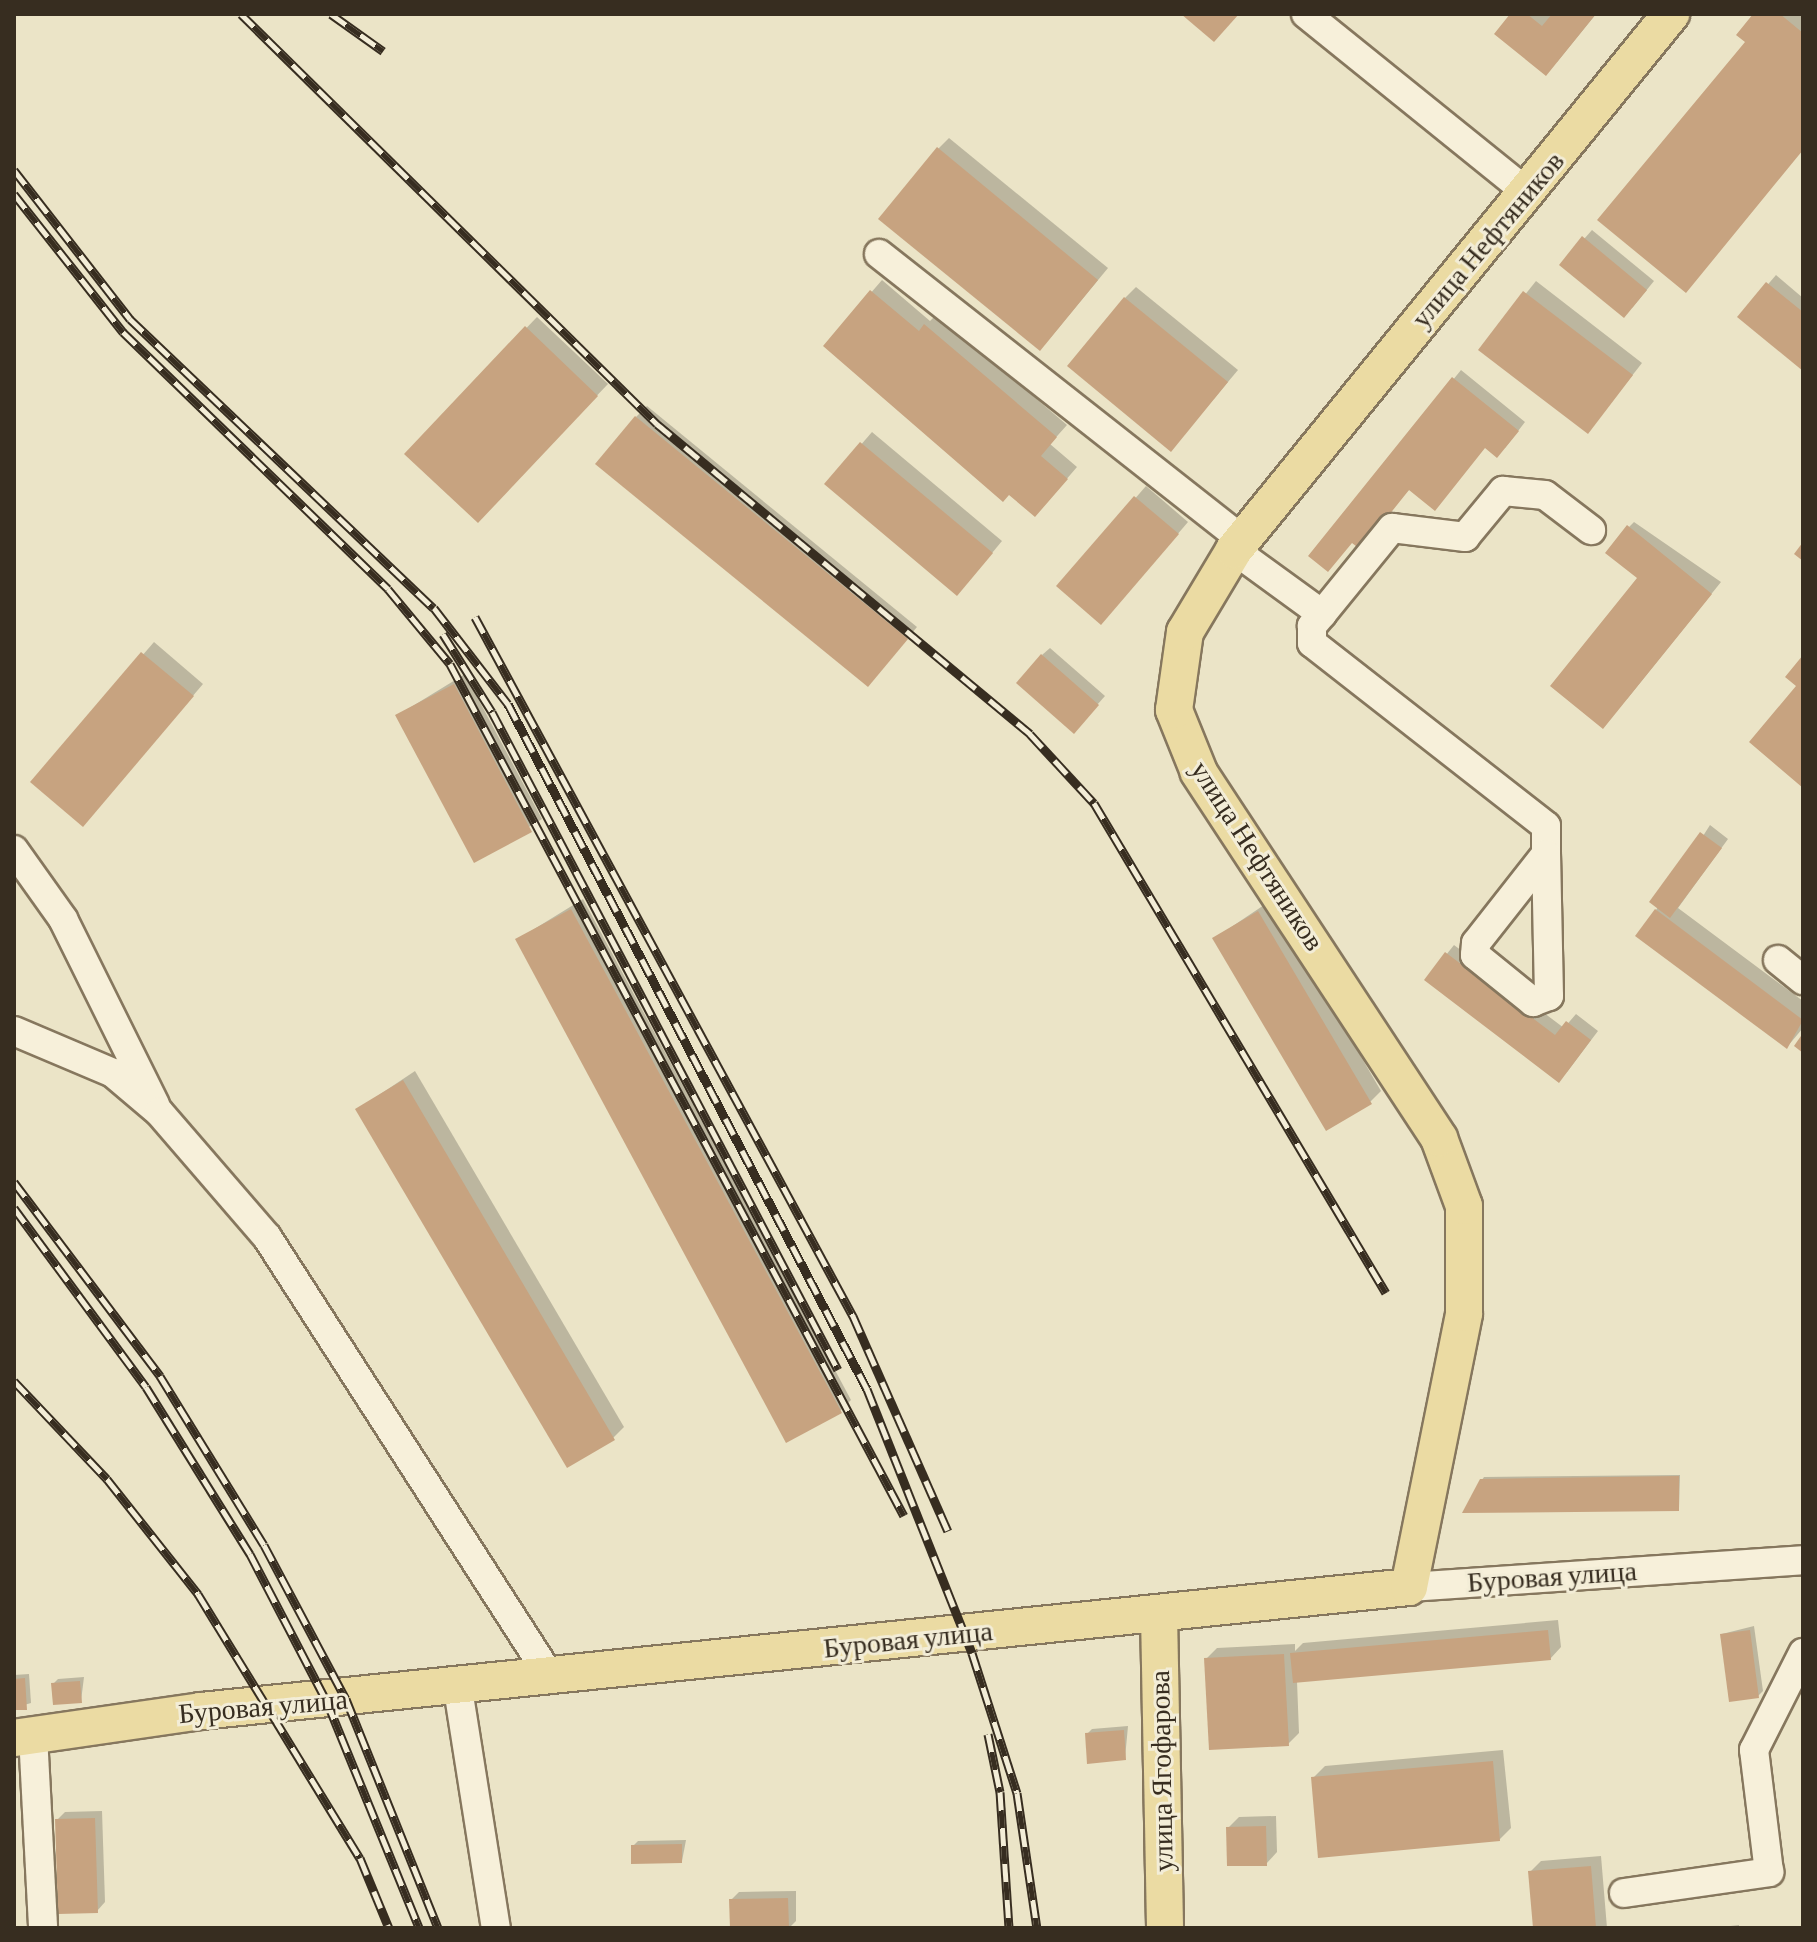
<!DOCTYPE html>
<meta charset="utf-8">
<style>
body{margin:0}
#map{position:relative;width:1817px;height:1942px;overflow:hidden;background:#ebe4c7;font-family:"Crimson Pro",serif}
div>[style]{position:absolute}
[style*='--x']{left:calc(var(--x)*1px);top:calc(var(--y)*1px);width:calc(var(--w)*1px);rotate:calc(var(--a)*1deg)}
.shadow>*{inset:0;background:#0003}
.building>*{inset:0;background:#c7a380}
.roads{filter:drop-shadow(2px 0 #86775e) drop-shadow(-2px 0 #86775e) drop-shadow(0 2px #86775e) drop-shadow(0 -2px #86775e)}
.minor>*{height:28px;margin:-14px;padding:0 14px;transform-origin:14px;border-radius:14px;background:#f7f0da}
.major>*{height:36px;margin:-18px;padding:0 18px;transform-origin:18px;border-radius:18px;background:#ebdba3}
.rail>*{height:9px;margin-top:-4.5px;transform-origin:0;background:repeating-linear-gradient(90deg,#f3edd7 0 18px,#372d20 0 36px);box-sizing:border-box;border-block:2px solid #372d20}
span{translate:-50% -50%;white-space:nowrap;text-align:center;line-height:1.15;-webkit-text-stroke:6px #f3edd7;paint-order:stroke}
.street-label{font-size:28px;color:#372d20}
.frame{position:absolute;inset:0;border:16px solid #372d20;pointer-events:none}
</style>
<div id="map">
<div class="shadow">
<div style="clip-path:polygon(1512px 14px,1553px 15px,1596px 14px,1557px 62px)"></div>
<div style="clip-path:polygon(1756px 14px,1803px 14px,1803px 150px,1747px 41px)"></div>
<div style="clip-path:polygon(949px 138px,1108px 268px,1051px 337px,938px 149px)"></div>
<div style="clip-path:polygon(1592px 230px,1654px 281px,1632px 308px,1562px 264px)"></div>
<div style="clip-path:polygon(1776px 275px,1803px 298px,1803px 369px,1740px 317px)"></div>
<div style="clip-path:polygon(882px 280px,930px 321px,937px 314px,1067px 425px,1050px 444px,1077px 467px,1046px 503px,825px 346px)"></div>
<div style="clip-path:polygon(1536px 281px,1642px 363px,1588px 432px,1481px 350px)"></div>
<div style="clip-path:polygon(1136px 287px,1238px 370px,1171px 450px,1125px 298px)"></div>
<div style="clip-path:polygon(537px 317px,608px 384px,478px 520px,407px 453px)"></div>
<div style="clip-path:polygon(1461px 370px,1525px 422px,1505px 448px,1486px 446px,1410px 489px,1353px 541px,1311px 555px)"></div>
<div style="clip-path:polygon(647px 406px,917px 627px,868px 685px,636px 417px)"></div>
<div style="clip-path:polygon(872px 432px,1002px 541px,968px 582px,827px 484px)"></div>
<div style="clip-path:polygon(1146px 486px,1188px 522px,1112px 611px,1059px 586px)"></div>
<div style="clip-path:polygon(1634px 522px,1721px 582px,1627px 699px,1645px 571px,1629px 527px)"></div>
<div style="clip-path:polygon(154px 642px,203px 684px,93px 813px,33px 782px)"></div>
<div style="clip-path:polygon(1050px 648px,1105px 696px,1081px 723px,1042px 655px)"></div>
<div style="clip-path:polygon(465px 674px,542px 819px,475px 860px,398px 715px)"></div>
<div style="clip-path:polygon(1710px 825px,1728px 839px,1678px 908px,1803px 1001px,1803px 1028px,1787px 1047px,1656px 910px)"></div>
<div style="clip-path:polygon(583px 899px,851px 1400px,840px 1411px,518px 939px)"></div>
<div style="clip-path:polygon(1270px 901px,1381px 1091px,1370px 1102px,1215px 938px)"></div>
<div style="clip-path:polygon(1454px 945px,1564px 1028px,1576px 1014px,1598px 1031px,1567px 1072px,1426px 980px)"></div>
<div style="clip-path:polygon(415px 1071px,624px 1427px,613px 1438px,358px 1109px)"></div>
<div style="clip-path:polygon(1680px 1475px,1679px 1509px,1482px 1480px,1484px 1477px)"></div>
<div style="clip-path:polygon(1558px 1620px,1561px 1647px,1550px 1659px,1297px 1681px,1299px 1733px,1288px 1744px,1206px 1659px,1217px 1648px,1295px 1644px,1295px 1651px,1303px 1643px)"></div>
<div style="clip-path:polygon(1754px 1626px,1763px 1691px,1758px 1696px,1722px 1634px)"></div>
<div style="clip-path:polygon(29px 1674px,31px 1703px,14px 1708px,14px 1675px)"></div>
<div style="clip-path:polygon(84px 1677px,81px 1701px,53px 1684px,58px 1679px)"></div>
<div style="clip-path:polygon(1128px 1726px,1125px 1758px,1087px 1734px,1092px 1729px)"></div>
<div style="clip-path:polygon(1503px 1750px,1511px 1828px,1499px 1840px,1313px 1778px,1325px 1766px)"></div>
<div style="clip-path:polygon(102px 1811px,105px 1902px,97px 1911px,57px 1820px,65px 1812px)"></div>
<div style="clip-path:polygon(1276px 1816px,1277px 1852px,1266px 1864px,1228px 1828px,1239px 1817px)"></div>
<div style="clip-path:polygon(686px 1840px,682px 1861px,633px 1846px,638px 1841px)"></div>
<div style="clip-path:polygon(1601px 1856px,1607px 1928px,1535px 1928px,1530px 1872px,1541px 1861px)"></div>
<div style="clip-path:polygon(796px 1891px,796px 1921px,789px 1928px,732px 1928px,731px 1900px,739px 1892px)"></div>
<div style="clip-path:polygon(1739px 1925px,1739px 1928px,1713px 1928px)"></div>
</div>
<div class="building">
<div style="clip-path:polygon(1181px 14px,1239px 14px,1214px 42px)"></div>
<div style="clip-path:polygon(1510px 14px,1527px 14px,1542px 26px,1552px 14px,1596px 14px,1546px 76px,1494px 34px)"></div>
<div style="clip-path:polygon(1753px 14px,1780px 14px,1803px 33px,1803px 150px,1686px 293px,1597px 220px,1745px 42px,1736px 35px)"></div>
<div style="clip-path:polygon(937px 147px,1098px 280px,1040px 351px,878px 219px)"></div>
<div style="clip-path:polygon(1582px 236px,1647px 290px,1624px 318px,1559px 265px)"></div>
<div style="clip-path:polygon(1766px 282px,1803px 312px,1803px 371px,1737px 317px)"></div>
<div style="clip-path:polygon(870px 290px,919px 331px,924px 324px,1057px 437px,1041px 456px,1068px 479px,1035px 517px,1009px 495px,1003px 502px,823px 346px)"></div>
<div style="clip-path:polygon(1523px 291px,1633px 375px,1588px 434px,1478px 350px)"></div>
<div style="clip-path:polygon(1124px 297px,1228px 382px,1171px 452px,1067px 366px)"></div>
<div style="clip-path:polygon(525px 326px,598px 396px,478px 523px,404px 454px)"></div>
<div style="clip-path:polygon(1452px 377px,1519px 431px,1497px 458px,1485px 448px,1435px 511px,1409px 490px,1361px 550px,1352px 543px,1328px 572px,1308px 556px)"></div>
<div style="clip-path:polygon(635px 416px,908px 639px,868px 687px,595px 464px)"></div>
<div style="clip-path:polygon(860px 442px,993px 553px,957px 596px,824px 484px)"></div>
<div style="clip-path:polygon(1134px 496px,1179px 534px,1101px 625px,1056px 586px)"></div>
<div style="clip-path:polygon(1627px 525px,1712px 594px,1603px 729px,1550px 686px,1637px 578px,1605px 553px)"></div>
<div style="clip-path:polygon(1803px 542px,1803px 561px,1794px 554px)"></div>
<div style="clip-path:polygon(141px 652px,194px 696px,83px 827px,30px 782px)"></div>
<div style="clip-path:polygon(1041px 654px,1099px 705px,1074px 734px,1016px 683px)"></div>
<div style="clip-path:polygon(1803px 655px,1803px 788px,1749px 742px,1796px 686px,1785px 677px)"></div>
<div style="clip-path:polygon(454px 684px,532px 832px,474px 863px,395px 715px)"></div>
<div style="clip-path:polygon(1700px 832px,1722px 848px,1670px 918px,1649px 902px)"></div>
<div style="clip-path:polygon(571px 909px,842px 1413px,786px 1443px,515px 939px)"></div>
<div style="clip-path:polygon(1655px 909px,1803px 1020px,1787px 1049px,1635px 936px)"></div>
<div style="clip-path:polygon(1258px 911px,1372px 1104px,1326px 1131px,1212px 938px)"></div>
<div style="clip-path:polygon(1445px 952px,1555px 1035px,1566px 1021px,1591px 1040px,1559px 1083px,1424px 980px)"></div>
<div style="clip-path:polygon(1803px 1033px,1803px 1053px,1794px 1046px)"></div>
<div style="clip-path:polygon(403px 1080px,615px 1440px,567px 1468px,355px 1109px)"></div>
<div style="clip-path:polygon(1679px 1476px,1679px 1511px,1462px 1513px,1480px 1479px)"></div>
<div style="clip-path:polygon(1548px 1630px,1551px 1660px,1293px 1683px,1290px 1653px)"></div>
<div style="clip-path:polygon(1750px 1630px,1759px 1698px,1729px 1702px,1720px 1634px)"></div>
<div style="clip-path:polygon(1284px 1654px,1289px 1746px,1209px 1750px,1204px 1658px)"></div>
<div style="clip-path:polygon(25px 1678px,27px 1710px,14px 1710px,14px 1679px)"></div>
<div style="clip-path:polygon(80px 1681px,82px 1703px,53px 1705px,51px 1683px)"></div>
<div style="clip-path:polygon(1124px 1730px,1126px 1760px,1087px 1764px,1085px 1733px)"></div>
<div style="clip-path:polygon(1493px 1761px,1500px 1841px,1318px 1858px,1311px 1777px)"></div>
<div style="clip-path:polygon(95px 1818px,98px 1913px,58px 1914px,55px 1819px)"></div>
<div style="clip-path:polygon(1266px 1826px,1267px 1866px,1227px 1866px,1226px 1827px)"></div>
<div style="clip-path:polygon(682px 1844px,682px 1863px,631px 1864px,631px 1845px)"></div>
<div style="clip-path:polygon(1591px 1866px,1596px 1928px,1533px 1928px,1528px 1871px)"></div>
<div style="clip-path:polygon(788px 1898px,789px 1928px,730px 1928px,729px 1899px)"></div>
</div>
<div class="roads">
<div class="minor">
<div style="--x:1306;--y:14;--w:285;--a:38.9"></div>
<div style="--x:879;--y:254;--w:462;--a:38.2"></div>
<div style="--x:1234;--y:550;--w:109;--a:36"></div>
<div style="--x:1322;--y:614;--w:111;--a:-50.9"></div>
<div style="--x:1392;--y:528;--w:74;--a:7"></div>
<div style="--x:1465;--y:537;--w:60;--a:-50.4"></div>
<div style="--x:1503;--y:491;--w:42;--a:5.4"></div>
<div style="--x:1545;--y:495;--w:58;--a:37.3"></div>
<div style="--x:1322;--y:614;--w:16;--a:130"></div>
<div style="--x:1312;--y:626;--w:17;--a:90"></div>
<div style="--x:1312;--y:643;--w:297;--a:38"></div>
<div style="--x:1546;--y:826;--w:28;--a:90"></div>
<div style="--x:1546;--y:854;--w:113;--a:128.2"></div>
<div style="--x:1476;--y:943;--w:12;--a:95"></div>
<div style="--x:1475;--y:955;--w:75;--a:39"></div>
<div style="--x:1533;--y:1002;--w:17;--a:-21"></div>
<div style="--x:1549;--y:996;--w:142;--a:-91.2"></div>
<div style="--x:14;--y:850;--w:85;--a:54.6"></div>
<div style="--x:63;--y:919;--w:207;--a:63.6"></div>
<div style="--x:1778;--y:960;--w:32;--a:39"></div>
<div style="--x:14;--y:1031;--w:108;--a:23"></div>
<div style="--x:113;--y:1073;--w:60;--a:40.3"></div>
<div style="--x:159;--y:1112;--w:165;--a:49.2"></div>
<div style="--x:267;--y:1237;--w:525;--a:57.22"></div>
<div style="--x:1409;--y:1587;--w:395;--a:-3.9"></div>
<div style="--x:458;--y:1689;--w:242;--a:81"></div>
<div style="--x:33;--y:1735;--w:193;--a:87"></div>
<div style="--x:1624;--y:1893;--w:147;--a:-8.2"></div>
<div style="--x:1769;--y:1872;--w:123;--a:-97"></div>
<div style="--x:1754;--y:1750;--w:109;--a:-63.2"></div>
</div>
<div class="major">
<div style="--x:1159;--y:1614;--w:314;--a:88.9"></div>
<div style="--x:14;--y:1738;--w:189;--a:-8.2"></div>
<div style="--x:201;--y:1711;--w:1214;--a:-5.86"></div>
<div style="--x:1409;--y:1587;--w:279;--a:-78.6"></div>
<div style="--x:1464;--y:1313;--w:107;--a:-90"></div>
<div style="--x:1464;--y:1206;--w:72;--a:-110.2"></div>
<div style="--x:1439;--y:1138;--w:438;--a:-123.3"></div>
<div style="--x:1199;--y:772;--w:67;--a:-112"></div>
<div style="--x:1174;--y:710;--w:79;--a:-82"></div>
<div style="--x:1185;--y:632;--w:96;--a:-59.1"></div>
<div style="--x:1234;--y:550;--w:692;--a:-50.81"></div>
</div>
</div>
<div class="rail">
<div style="--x:241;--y:14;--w:584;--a:44.58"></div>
<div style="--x:657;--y:424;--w:485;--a:39.7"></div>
<div style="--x:1030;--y:734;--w:94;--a:47.2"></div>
<div style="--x:1094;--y:803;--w:570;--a:59.21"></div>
<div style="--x:331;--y:14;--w:64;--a:35.4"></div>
<div style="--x:14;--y:170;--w:189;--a:52.1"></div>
<div style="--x:130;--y:319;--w:419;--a:43.6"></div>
<div style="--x:434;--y:608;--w:121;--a:52.4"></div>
<div style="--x:508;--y:704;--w:773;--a:62.34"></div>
<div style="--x:867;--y:1389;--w:284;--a:68.3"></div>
<div style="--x:972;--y:1653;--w:147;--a:72.2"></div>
<div style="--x:1017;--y:1793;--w:136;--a:81.6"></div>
<div style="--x:14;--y:194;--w:176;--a:51.7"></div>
<div style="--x:123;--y:332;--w:369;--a:44.1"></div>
<div style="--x:388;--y:589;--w:97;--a:50.4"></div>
<div style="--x:450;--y:664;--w:965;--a:61.95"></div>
<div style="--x:475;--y:617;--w:795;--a:61.6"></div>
<div style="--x:853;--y:1316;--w:235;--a:66.2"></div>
<div style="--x:443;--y:634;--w:92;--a:57.9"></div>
<div style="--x:492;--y:712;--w:743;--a:62.26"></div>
<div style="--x:14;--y:1182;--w:243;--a:53"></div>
<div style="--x:160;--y:1376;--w:198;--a:58.4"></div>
<div style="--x:264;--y:1545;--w:174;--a:62"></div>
<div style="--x:346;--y:1699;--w:247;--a:68.1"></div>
<div style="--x:14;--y:1208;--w:222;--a:53.6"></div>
<div style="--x:146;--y:1387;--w:197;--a:58.1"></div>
<div style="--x:250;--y:1554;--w:167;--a:62.5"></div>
<div style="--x:327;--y:1702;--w:244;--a:67.8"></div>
<div style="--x:14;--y:1381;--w:135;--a:46.5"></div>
<div style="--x:107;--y:1479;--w:147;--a:51.6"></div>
<div style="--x:198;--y:1594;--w:310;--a:58.5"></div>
<div style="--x:360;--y:1858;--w:76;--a:67.5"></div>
<div style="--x:988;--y:1734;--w:59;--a:78.3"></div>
<div style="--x:1000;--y:1792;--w:136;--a:86.2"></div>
</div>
<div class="street-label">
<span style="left:1488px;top:240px;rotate:-50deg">улица Нефтяников</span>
<span style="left:1257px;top:856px;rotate:57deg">улица Нефтяников</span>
<span style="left:1552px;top:1577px;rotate:-4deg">Буровая улица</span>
<span style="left:908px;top:1640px;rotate:-6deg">Буровая улица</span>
<span style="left:263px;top:1707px;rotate:-5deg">Буровая улица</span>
<span style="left:1162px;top:1771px;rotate:-91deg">улица Ягофарова</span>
</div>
<div class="frame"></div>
</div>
